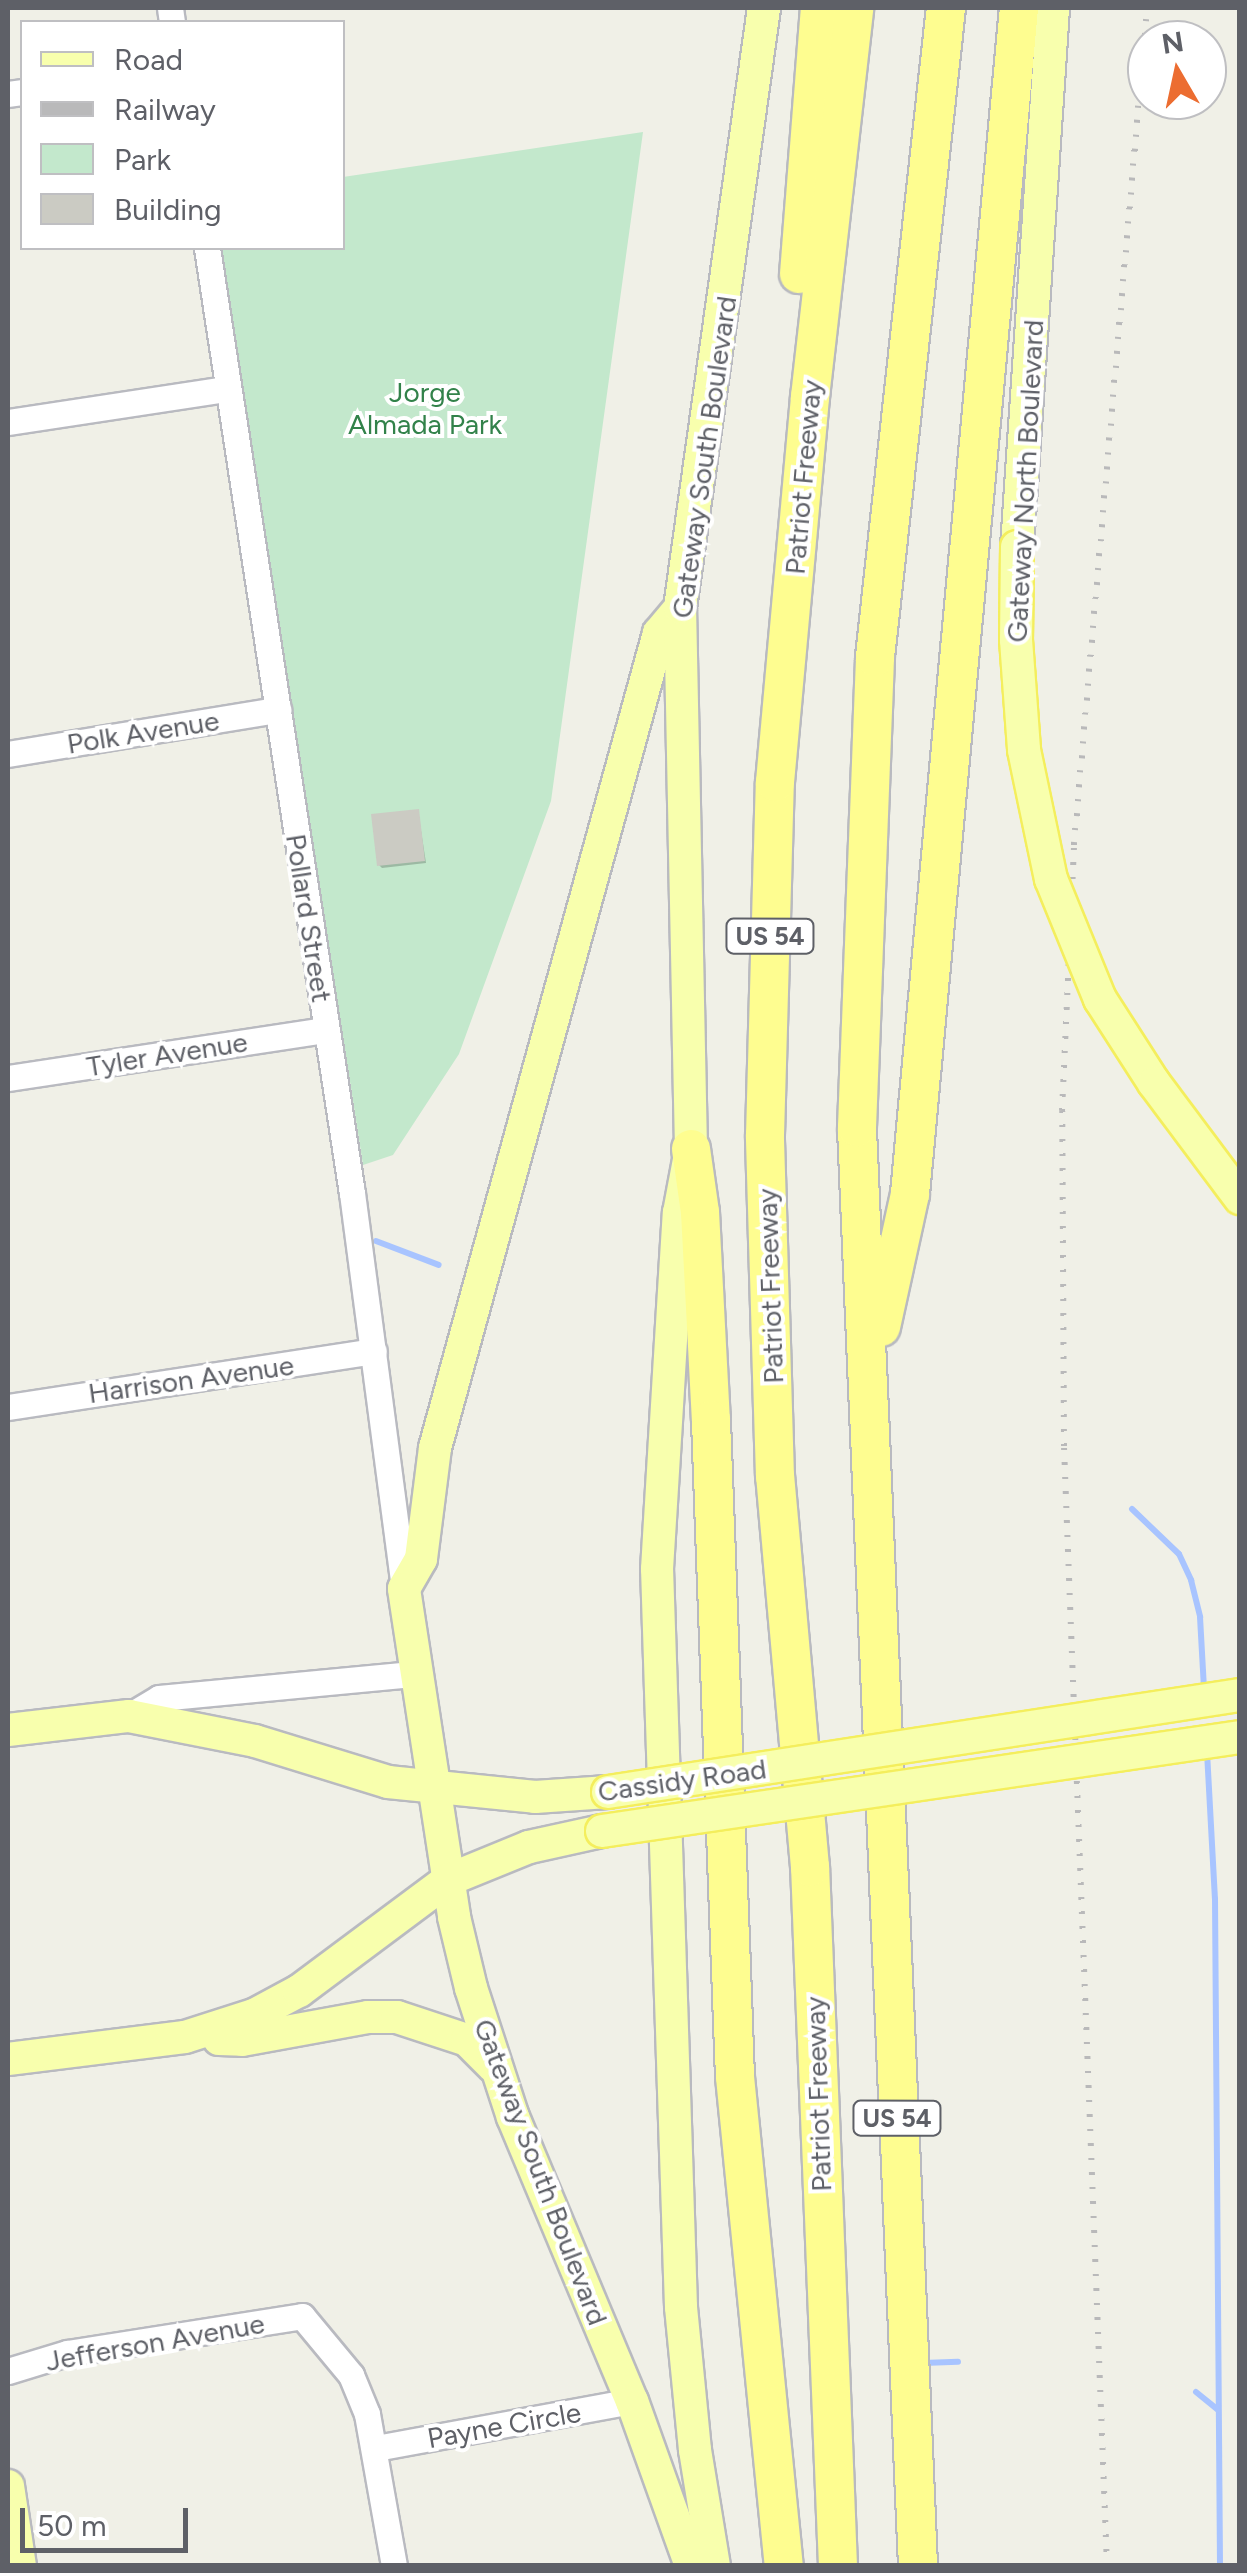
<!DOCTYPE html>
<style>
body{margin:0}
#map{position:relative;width:1247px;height:2573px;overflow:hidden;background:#f0f0e7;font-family:Figtree,sans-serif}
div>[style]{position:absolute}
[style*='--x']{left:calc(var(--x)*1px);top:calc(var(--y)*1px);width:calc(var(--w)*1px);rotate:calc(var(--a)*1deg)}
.green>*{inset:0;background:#c3e8cc}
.shadow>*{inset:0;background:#0003}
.stream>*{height:6px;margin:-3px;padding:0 3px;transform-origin:3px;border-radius:3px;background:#a8c4ff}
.building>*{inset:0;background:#cbcbc3}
.roads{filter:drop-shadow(2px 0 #b9bac0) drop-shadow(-2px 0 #b9bac0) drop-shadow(0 2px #b9bac0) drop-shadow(0 -2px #b9bac0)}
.minor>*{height:25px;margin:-12.5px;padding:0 12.5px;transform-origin:12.5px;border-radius:12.5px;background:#fff}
.major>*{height:32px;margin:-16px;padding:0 16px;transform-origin:16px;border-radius:16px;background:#f8ffad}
.highway>*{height:38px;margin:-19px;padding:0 19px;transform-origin:19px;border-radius:19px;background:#fefd90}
.rail>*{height:6px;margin-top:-3px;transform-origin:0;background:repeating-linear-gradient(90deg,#b9b9ba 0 2.5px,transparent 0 14.5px)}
.bridges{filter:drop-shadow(2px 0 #f4ee5d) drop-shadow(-2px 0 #f4ee5d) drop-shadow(0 2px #f4ee5d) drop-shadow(0 -2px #f4ee5d)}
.major-bridge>*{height:32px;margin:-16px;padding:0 16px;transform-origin:16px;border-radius:16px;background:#f8ffad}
span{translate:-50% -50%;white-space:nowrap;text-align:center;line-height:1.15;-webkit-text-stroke:8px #fff;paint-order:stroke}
.shield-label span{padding:2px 8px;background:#fff;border:2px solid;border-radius:8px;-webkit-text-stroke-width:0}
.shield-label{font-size:25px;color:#5e6067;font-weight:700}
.park-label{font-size:28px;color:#32824a}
.street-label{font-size:28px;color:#5e6067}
.frame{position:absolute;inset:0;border:10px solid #5e6067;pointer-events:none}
.legend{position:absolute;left:20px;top:20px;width:325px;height:230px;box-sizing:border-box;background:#fff;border:2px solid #bfbfc2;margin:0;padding:12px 18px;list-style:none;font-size:30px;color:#5e6067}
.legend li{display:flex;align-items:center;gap:20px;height:50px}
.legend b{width:50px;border:2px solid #bfbfc2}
.north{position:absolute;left:1127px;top:20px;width:100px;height:100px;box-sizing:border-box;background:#fff;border:2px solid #bfbfc2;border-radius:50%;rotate:351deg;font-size:28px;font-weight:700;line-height:40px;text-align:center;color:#5e6067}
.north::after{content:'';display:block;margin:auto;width:35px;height:45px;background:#ec6d31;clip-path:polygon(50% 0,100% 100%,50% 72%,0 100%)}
.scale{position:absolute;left:20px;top:2508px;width:168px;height:45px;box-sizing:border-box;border:5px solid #5e6067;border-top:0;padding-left:12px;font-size:30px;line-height:35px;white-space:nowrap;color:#5e6067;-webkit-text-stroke:8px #fff;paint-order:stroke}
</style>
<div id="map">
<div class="green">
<div style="clip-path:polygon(643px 132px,551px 801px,459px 1054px,393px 1155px,363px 1165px,220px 248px,342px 248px,343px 177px)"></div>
</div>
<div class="shadow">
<div style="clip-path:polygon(418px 811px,426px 863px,382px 868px,379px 865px)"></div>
</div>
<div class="stream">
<div style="--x:376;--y:1241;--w:67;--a:20.9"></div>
<div style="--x:1132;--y:1509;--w:65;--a:43.8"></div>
<div style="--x:1179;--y:1554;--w:29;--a:65"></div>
<div style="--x:1191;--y:1580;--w:38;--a:76"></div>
<div style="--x:1200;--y:1617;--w:72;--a:86.8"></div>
<div style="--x:1207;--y:1752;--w:147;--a:86.9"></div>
<div style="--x:1215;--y:1899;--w:667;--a:89.57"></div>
<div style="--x:923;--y:2363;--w:35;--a:-2"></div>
<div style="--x:1196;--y:2392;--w:28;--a:39"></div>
</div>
<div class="building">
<div style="clip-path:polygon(419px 809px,425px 861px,377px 866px,371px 814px)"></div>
</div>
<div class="roads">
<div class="minor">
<div style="--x:170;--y:8;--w:14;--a:82"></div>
<div style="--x:8;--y:94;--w:14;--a:-8"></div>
<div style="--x:207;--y:248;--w:956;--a:81.28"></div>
<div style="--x:352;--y:1193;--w:399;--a:82.5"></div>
<div style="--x:8;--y:422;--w:220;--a:-8.6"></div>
<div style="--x:8;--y:754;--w:274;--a:-9.3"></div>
<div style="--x:8;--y:1078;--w:322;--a:-8.6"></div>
<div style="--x:8;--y:1407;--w:370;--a:-8.7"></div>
<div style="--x:129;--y:1716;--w:35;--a:-31"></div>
<div style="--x:159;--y:1698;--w:257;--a:-5.4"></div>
<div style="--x:8;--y:2371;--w:62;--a:-17"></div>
<div style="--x:67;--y:2353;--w:238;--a:-8.9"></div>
<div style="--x:302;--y:2316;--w:77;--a:50.3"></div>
<div style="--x:351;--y:2375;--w:42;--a:67.7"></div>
<div style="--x:367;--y:2414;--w:154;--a:79.9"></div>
<div style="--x:376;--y:2448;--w:260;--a:-10.4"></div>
</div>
<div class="major">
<div style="--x:1017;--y:547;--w:540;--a:-86.18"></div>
<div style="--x:680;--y:608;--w:33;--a:130"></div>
<div style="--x:659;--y:633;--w:845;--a:105.37"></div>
<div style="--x:435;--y:1448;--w:112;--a:97.2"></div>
<div style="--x:421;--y:1559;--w:34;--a:120"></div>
<div style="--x:404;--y:1589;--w:332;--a:81.3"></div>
<div style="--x:454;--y:1917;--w:73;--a:76.5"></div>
<div style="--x:471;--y:1988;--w:136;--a:72"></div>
<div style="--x:513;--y:2117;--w:308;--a:67.3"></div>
<div style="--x:632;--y:2401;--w:175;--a:70.3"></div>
<div style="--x:8;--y:1730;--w:122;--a:-6.6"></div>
<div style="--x:129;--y:1716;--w:128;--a:11.2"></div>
<div style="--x:255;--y:1741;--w:139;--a:17.1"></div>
<div style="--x:388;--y:1782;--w:148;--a:5.8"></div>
<div style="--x:535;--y:1797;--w:73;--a:-3.9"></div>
<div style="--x:219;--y:2039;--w:23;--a:2"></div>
<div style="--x:242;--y:2040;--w:128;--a:-10.3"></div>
<div style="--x:368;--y:2017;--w:29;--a:0"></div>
<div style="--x:397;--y:2017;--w:74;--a:18.2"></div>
<div style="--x:467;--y:2040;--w:37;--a:45"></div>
<div style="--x:8;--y:2059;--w:178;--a:-7.1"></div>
<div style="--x:185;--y:2037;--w:72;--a:-17.7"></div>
<div style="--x:254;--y:2015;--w:51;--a:-28.1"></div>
<div style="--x:299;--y:1991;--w:186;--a:-36.7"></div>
<div style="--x:448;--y:1880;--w:87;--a:-22.2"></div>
<div style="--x:529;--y:1847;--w:75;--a:-12.4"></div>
<div style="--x:8;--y:2486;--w:81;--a:81.5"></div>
<div style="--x:714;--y:2566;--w:118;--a:-99.3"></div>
<div style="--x:695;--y:2450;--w:144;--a:-95.6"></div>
<div style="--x:681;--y:2307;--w:738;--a:-91.86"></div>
<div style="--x:657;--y:1569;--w:357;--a:-86.5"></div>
<div style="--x:679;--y:1213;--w:65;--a:-79.4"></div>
<div style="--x:691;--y:1149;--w:541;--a:-91.16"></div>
<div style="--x:680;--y:608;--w:606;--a:-82.03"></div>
</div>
<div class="highway">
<div style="--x:799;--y:274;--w:267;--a:-85.5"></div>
<div style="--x:691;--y:1149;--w:64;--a:81.9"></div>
<div style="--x:700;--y:1212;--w:208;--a:87"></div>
<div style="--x:711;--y:1420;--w:657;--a:87.91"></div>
<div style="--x:735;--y:2077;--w:491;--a:84.3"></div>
<div style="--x:881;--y:1327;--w:136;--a:-77.7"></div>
<div style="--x:910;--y:1194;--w:1191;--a:-84.75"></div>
<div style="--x:838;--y:2566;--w:700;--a:-92.29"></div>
<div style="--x:810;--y:1867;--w:392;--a:-95.1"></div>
<div style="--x:775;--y:1477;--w:342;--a:-91.7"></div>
<div style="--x:765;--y:1135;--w:353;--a:-88.4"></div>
<div style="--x:775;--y:782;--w:387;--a:-84.8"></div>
<div style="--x:810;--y:397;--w:391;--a:-83.5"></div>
<div style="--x:918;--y:2566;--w:1440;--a:-92.43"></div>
<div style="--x:857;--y:1127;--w:470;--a:-87.8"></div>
<div style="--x:875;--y:657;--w:653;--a:-83.76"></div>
</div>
</div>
<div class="rail">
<div style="--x:1107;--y:2566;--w:1121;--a:-92.2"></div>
<div style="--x:1064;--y:1446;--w:335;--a:-90.3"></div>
<div style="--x:1062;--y:1111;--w:266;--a:-87.4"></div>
<div style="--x:1074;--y:845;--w:840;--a:-85.02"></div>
</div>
<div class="bridges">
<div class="major-bridge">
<div style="--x:1017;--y:547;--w:93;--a:90.6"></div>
<div style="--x:1016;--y:640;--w:110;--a:85.8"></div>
<div style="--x:1024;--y:750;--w:132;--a:78.2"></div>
<div style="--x:1051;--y:879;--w:130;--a:67.8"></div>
<div style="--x:1100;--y:999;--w:100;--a:57.3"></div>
<div style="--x:1154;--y:1083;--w:144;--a:53.2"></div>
<div style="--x:608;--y:1792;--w:639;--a:-8.73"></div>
<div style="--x:602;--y:1831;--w:645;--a:-8.38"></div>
</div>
</div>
<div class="shield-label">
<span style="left:770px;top:936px">US 54</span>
<span style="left:897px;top:2118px">US 54</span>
</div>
<div class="park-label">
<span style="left:425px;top:408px">Jorge<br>Almada Park</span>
</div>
<div class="street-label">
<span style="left:704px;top:457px;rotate:-82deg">Gateway South Boulevard</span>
<span style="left:803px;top:477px;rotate:-85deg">Patriot Freeway</span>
<span style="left:1025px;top:481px;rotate:-87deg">Gateway North Boulevard</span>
<span style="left:143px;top:732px;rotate:-9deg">Polk Avenue</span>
<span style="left:309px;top:918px;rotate:81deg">Pollard Street</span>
<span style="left:167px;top:1054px;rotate:-9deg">Tyler Avenue</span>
<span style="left:770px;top:1286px;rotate:-92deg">Patriot Freeway</span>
<span style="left:191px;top:1379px;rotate:-8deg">Harrison Avenue</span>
<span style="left:682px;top:1780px;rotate:-8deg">Cassidy Road</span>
<span style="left:818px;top:2094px;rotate:-92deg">Patriot Freeway</span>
<span style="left:541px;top:2172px;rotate:69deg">Gateway South Boulevard</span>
<span style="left:155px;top:2342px;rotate:-10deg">Jefferson Avenue</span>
<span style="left:504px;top:2425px;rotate:-10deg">Payne Circle</span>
</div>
<div class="frame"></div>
<ul class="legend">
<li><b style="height:12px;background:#f8ffad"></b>Road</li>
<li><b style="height:12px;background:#b9b9ba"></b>Railway</li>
<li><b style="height:28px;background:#c3e8cc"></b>Park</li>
<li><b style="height:28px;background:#cbcbc3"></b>Building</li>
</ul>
<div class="north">N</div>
<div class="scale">50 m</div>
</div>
